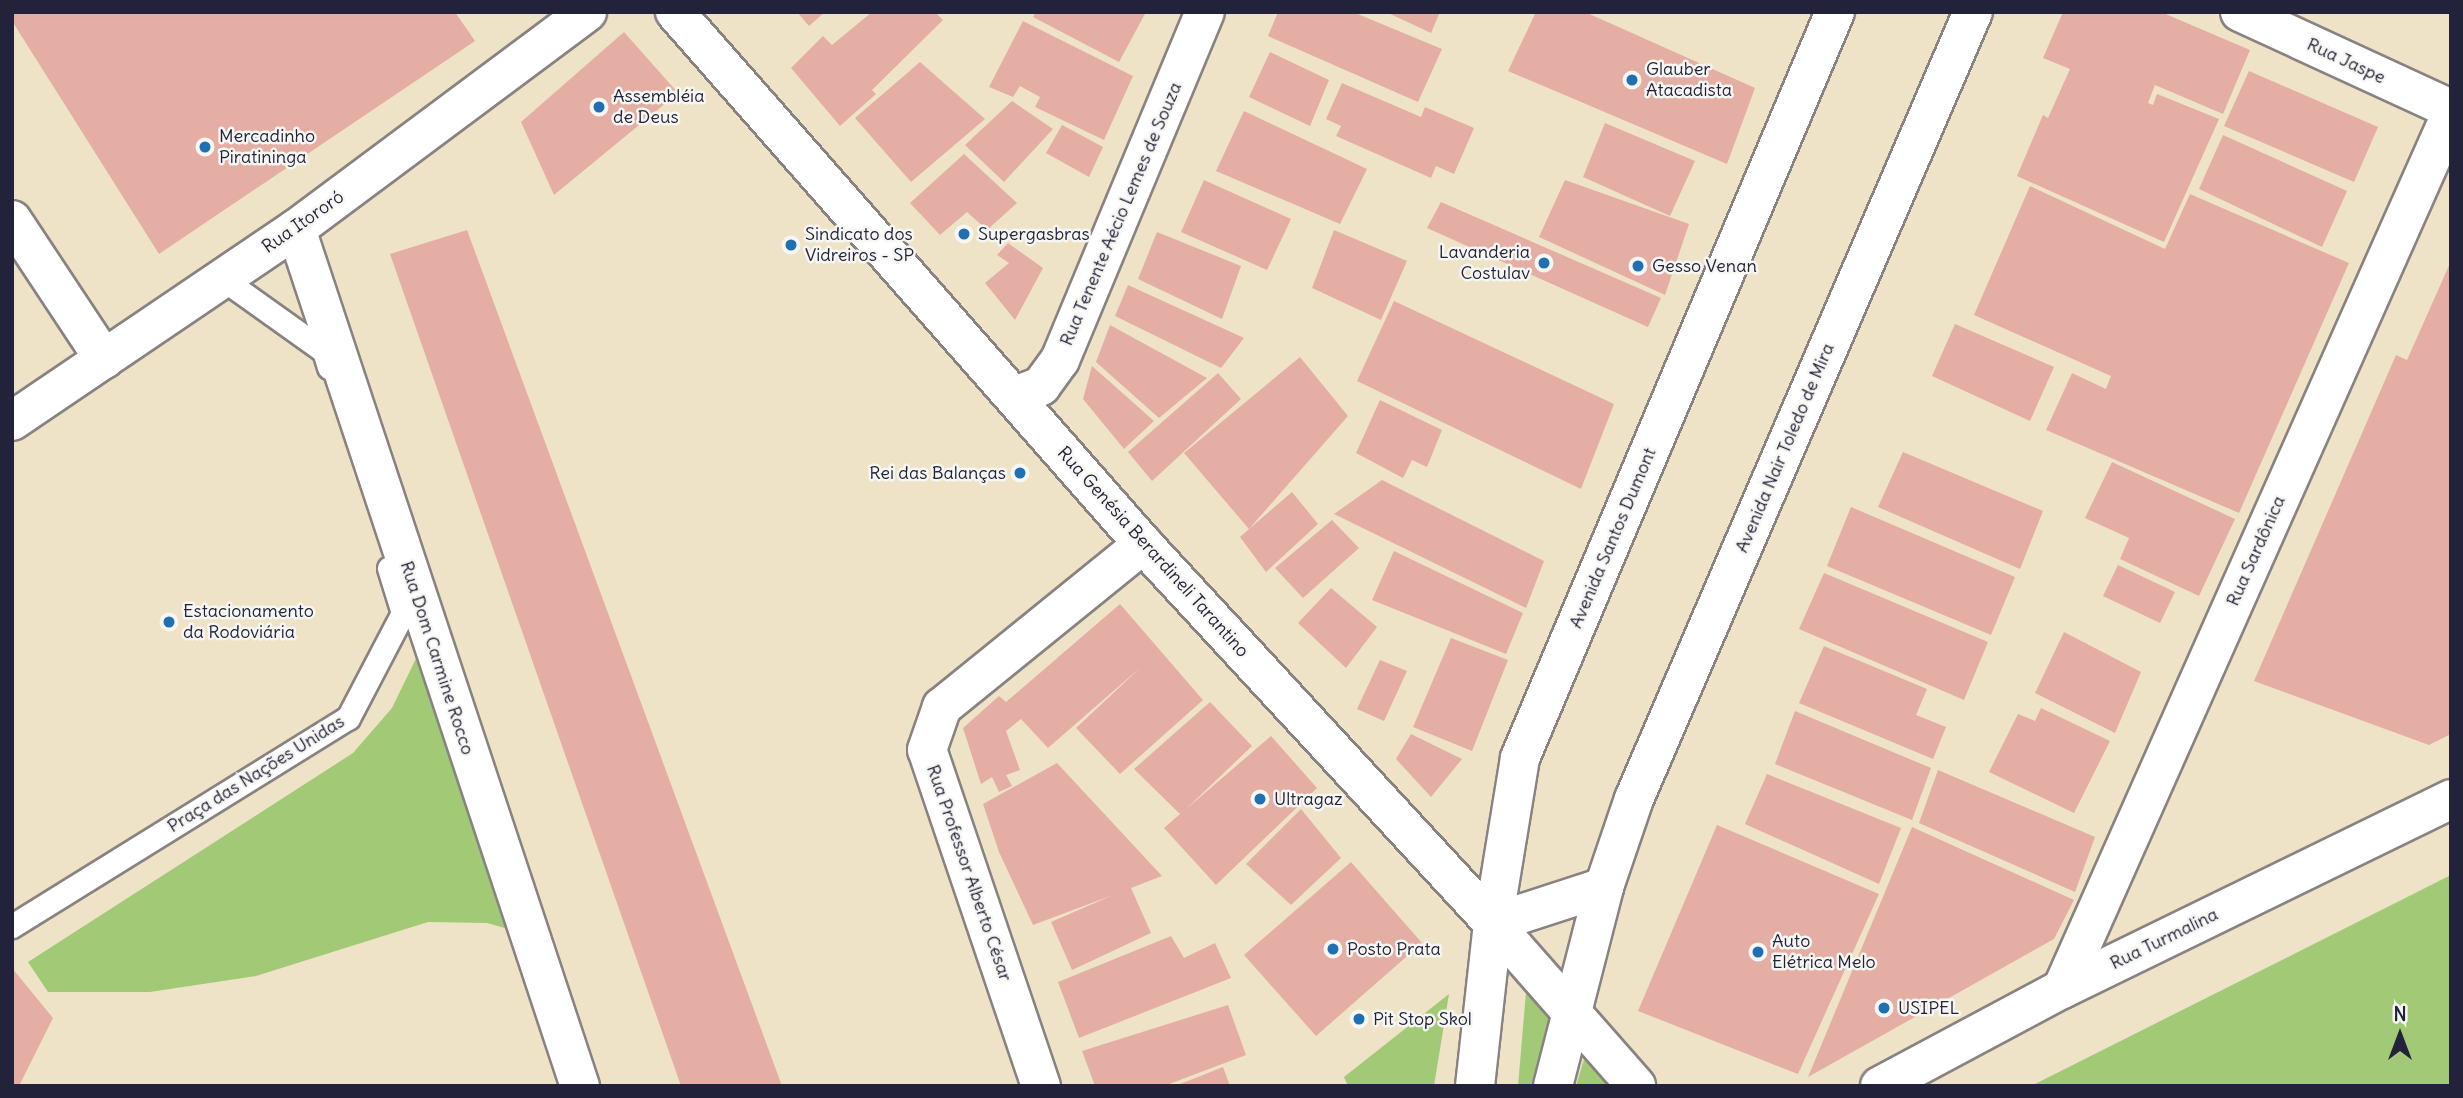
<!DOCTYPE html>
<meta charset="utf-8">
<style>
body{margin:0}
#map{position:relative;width:2463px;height:1098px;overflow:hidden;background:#eee3c7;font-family:Delius,sans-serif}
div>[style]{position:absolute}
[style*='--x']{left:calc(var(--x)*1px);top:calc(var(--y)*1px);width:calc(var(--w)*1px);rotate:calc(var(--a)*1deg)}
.green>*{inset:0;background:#a2ca76}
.building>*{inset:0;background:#e4aea5}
.roads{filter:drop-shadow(2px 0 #888281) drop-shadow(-2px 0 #888281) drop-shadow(0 2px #888281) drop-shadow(0 -2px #888281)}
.lane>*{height:23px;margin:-11.5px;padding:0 11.5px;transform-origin:11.5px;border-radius:11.5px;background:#fff}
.street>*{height:38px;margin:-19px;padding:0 19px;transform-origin:19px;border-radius:19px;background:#fff}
.secondary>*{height:38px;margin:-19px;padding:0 19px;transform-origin:19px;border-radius:19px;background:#fff}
.dots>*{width:19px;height:19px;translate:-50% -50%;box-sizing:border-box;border:4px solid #f6f6f2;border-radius:50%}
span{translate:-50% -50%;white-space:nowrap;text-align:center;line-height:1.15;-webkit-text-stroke:5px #f6f6f2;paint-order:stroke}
.street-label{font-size:18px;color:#22223b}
.poi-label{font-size:18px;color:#22223b}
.left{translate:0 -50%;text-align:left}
.right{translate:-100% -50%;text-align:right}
.frame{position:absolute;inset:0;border:14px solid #22223b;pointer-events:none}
.north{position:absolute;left:2365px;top:1000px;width:70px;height:70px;-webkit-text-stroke:5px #f6f6f2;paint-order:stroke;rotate:0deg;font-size:19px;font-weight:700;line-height:28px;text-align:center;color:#22223b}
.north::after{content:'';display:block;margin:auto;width:24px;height:32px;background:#22223b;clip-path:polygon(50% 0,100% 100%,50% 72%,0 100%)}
</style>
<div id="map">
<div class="green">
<div style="clip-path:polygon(422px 646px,515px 931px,487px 923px,428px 922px,256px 976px,150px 992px,48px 992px,28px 962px,353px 753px,392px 708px)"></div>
<div style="clip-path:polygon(2451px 875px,2451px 1086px,2031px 1086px)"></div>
<div style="clip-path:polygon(1526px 992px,1552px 1017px,1536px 1086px,1518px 1086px)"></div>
<div style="clip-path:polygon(1449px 994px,1434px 1086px,1348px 1086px,1344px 1077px)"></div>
<div style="clip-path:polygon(1585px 1056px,1611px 1086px,1576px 1086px)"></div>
</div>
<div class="building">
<div style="clip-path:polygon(12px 12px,455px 12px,475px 41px,159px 254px,12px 21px)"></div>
<div style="clip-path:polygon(797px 12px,825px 12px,809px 26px)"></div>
<div style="clip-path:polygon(872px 12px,935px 12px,943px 20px,872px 90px,876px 94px,840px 126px,791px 68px,823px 36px,832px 45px)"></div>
<div style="clip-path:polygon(1036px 12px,1146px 12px,1119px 62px,1033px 17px)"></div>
<div style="clip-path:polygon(1278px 12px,1353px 12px,1442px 49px,1418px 102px,1268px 36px)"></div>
<div style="clip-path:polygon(1386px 12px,1440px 12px,1431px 33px)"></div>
<div style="clip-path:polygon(1536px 12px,1585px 12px,1755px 88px,1727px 164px,1508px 71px)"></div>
<div style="clip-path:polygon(2063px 12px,2161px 12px,2250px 50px,2223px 114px,2155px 85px,2148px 103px,2153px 105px,2157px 94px,2219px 119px,2164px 242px,2017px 176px,2043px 115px,2048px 118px,2070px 69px,2043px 58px)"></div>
<div style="clip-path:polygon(1023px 21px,1133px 76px,1104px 140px,1035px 107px,1040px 97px,1020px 86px,1013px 97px,989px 87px)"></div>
<div style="clip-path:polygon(624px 32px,678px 93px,554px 195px,521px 122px)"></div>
<div style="clip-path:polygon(1270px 52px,1329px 80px,1310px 126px,1249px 97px)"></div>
<div style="clip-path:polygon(920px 62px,985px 119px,911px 182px,855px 118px)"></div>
<div style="clip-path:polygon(2249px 71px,2378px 127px,2354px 182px,2224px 126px)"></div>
<div style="clip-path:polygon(1342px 83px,1421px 117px,1425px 107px,1474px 128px,1454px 174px,1436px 166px,1431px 178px,1336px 136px,1341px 126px,1326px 119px)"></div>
<div style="clip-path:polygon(1012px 101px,1053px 129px,1004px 182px,965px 145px)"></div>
<div style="clip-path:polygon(1244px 111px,1367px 169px,1340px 224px,1216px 171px)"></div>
<div style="clip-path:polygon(1605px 123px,1695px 161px,1670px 216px,1583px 177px)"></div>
<div style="clip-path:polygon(1062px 125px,1103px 147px,1089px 177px,1046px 153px)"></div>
<div style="clip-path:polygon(2223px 135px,2347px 191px,2322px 247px,2199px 189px)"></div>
<div style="clip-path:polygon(964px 154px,1017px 203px,987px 230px,967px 212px,940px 235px,910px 203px)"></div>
<div style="clip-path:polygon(1204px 180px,1291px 219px,1267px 270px,1181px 232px)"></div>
<div style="clip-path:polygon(1565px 180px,1689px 224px,1665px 295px,1539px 237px)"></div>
<div style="clip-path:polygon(2030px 186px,2165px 249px,2190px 194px,2349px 263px,2239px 513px,2046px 430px,2072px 373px,2106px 389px,2111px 376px,1974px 315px)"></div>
<div style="clip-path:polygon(1441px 202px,1661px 298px,1648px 327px,1427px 228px)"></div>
<div style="clip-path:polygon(467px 230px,782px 1086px,681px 1086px,390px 254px)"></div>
<div style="clip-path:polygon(1334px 230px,1407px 261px,1381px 320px,1312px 288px)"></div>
<div style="clip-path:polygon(1157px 232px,1241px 266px,1222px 319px,1138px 279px)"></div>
<div style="clip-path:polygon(1008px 243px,1043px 268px,1015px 320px,985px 283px,1009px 263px,997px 255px)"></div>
<div style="clip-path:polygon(2451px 261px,2451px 734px,2429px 745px,2254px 681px,2396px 355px,2407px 360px)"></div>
<div style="clip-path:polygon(1128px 285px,1244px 338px,1221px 368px,1115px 316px)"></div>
<div style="clip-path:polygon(1394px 301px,1614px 404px,1581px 489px,1357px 381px)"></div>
<div style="clip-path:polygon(1955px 324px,2054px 367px,2030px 421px,1932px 376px)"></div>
<div style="clip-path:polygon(1110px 325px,1207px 378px,1159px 418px,1096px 362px)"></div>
<div style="clip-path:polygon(1300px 357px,1348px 416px,1249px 529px,1292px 492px,1318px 524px,1266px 572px,1240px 537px,1249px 529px,1184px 453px)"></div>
<div style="clip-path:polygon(1092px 366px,1154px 421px,1124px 449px,1083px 399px)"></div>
<div style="clip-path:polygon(1218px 373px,1241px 399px,1152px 481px,1128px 452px)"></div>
<div style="clip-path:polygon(1380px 400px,1442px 430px,1427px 467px,1412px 460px,1403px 478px,1356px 453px)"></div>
<div style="clip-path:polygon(1903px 452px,2043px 511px,2020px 569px,1878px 507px)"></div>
<div style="clip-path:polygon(2112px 462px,2235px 519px,2199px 596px,2120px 559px,2129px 538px,2085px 518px)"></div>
<div style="clip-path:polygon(1382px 480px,1544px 561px,1526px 608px,1334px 514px)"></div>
<div style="clip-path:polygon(1851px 507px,2015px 577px,1991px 635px,1827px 566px)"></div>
<div style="clip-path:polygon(1332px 520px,1359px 548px,1303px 598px,1275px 568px)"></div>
<div style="clip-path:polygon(1394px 551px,1523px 613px,1506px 654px,1372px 600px)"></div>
<div style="clip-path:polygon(2118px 565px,2175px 592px,2160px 623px,2103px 596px)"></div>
<div style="clip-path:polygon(1824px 573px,1988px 642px,1964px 700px,1799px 629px)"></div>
<div style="clip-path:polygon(1331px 588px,1377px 627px,1346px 668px,1298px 623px)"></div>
<div style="clip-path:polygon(1120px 604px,1203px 700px,1120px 774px,1076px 728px,1141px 667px,1048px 748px,1021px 719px,1006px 731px,1020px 770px,1006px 775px,1012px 786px,999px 792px,992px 777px,981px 784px,963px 728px,999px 696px,1006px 702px)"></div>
<div style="clip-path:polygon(2064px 632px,2141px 672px,2115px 733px,2035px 693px)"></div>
<div style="clip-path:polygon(1451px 638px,1508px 660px,1472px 751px,1413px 727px)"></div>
<div style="clip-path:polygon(1824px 646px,1927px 689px,1916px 715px,1946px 727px,1933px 759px,1799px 703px)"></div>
<div style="clip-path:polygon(1380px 660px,1407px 671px,1384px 721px,1357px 709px)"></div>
<div style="clip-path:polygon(1210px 702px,1252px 746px,1185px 810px,1271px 736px,1317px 788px,1216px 885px,1164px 828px,1180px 814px,1134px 769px)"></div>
<div style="clip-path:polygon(2041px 708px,2110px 741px,2074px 813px,1989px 772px,2018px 714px,2035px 721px)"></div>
<div style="clip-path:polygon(1795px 711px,1931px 768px,1912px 820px,1775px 764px)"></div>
<div style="clip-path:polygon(1411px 734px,1462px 759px,1431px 797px,1396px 759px)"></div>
<div style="clip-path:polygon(1057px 763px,1162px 876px,1131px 888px,1151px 933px,1072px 970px,1051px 922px,1113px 895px,1033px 925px,999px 852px,983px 804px)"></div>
<div style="clip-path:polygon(1938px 770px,2095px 837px,2075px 892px,1919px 823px)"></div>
<div style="clip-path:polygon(1767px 774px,1901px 828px,1879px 884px,1745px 824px)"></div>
<div style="clip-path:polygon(1301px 809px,1341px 858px,1291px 905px,1246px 864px)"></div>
<div style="clip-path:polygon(1717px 825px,1879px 894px,1798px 1074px,1638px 1011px)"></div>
<div style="clip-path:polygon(1912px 827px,2074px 900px,2054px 939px,1808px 1077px)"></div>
<div style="clip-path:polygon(1351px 862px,1422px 943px,1316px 1036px,1244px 955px)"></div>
<div style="clip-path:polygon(1171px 936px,1184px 958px,1215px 943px,1231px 978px,1079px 1038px,1058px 982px)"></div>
<div style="clip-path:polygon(12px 968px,53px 1018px,19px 1086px,12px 1086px)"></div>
<div style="clip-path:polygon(1228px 1005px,1246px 1055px,1164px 1086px,1095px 1086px,1082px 1051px)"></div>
<div style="clip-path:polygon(1223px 1067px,1230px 1086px,1175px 1086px)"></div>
</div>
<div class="roads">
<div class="lane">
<div style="--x:223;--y:279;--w:124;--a:35.5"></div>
<div style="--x:324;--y:351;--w:17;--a:73"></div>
<div style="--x:12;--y:926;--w:395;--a:-31.8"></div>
<div style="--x:348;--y:718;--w:119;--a:-62.4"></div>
<div style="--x:403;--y:613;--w:47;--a:-107.3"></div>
</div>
<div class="street">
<div style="--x:2240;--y:12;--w:232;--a:24.7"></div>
<div style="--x:12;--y:220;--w:167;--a:56.5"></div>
<div style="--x:1015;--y:396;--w:28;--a:-21"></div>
<div style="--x:1041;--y:386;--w:32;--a:-54"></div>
<div style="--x:1060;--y:360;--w:377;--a:-67.4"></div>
<div style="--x:2062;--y:989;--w:958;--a:-66.03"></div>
<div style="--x:1041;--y:1086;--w:355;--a:-108.7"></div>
<div style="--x:927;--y:750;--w:46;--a:-70.8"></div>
<div style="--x:942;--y:707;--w:259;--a:-39"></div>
</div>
<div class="secondary">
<div style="--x:675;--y:12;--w:709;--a:48.66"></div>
<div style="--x:1143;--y:544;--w:516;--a:47.28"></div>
<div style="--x:1493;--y:923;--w:217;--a:48.7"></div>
<div style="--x:296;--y:229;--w:903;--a:71.67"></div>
<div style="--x:12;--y:421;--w:343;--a:-34.1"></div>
<div style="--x:296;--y:229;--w:363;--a:-36.7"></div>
<div style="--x:1493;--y:923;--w:117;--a:-18"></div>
<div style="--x:1475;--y:1086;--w:164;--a:-83.7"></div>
<div style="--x:1493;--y:923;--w:167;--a:-80.7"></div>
<div style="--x:1520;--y:758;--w:810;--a:-67.11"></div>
<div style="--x:1553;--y:1086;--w:205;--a:-75.6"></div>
<div style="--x:1604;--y:887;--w:93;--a:-71.2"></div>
<div style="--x:1634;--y:799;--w:857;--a:-66.7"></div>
<div style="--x:1880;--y:1086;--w:206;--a:-28.1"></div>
<div style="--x:2062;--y:989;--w:433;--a:-26"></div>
</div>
</div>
<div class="dots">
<div style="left:1632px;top:80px;background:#1f6fb2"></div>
<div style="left:599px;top:107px;background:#1f6fb2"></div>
<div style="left:205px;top:147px;background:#1f6fb2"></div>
<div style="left:964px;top:234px;background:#1f6fb2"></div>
<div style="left:791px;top:245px;background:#1f6fb2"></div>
<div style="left:1544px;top:263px;background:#1f6fb2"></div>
<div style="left:1638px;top:266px;background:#1f6fb2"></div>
<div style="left:1020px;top:473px;background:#1f6fb2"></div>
<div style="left:169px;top:622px;background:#1f6fb2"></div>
<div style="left:1260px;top:799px;background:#1f6fb2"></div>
<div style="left:1333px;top:949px;background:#1f6fb2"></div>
<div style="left:1758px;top:952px;background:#1f6fb2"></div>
<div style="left:1884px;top:1008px;background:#1f6fb2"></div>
<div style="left:1359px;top:1019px;background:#1f6fb2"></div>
</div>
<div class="street-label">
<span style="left:2346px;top:61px;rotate:25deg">Rua Jaspe</span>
<span style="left:1121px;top:214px;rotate:-67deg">Rua Tenente Aécio Lemes de Souza</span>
<span style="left:303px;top:222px;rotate:-35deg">Rua Itororó</span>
<span style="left:1785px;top:448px;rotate:-67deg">Avenida Nair Toledo de Mira</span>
<span style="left:1613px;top:538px;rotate:-67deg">Avenida Santos Dumont</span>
<span style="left:2256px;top:551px;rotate:-66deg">Rua Sardônica</span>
<span style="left:1153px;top:552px;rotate:48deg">Rua Genésia Berardineli Tarantino</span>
<span style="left:437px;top:658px;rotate:72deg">Rua Dom Carmine Rocco</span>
<span style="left:256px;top:774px;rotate:-32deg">Praça das Nações Unidas</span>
<span style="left:969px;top:873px;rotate:71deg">Rua Professor Alberto César</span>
<span style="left:2164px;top:939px;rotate:-26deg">Rua Turmalina</span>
</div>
<div class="poi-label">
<span class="left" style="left:1646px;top:80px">Glauber<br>Atacadista</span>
<span class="left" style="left:613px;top:107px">Assembléia<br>de Deus</span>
<span class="left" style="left:219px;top:147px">Mercadinho<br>Piratininga</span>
<span class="left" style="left:978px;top:234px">Supergasbras</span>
<span class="left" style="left:805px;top:245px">Sindicato dos<br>Vidreiros - SP</span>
<span class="right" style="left:1530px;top:263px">Lavanderia<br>Costulav</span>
<span class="left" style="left:1652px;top:266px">Gesso Venan</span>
<span class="right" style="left:1006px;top:473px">Rei das Balanças</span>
<span class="left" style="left:183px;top:622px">Estacionamento<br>da Rodoviária</span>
<span class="left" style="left:1274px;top:799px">Ultragaz</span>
<span class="left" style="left:1772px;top:952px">Auto<br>Elétrica Melo</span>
<span class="left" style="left:1347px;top:949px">Posto Prata</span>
<span class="left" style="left:1898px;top:1008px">USIPEL</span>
<span class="left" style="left:1373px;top:1019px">Pit Stop Skol</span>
</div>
<div class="frame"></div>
<div class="north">N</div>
</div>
